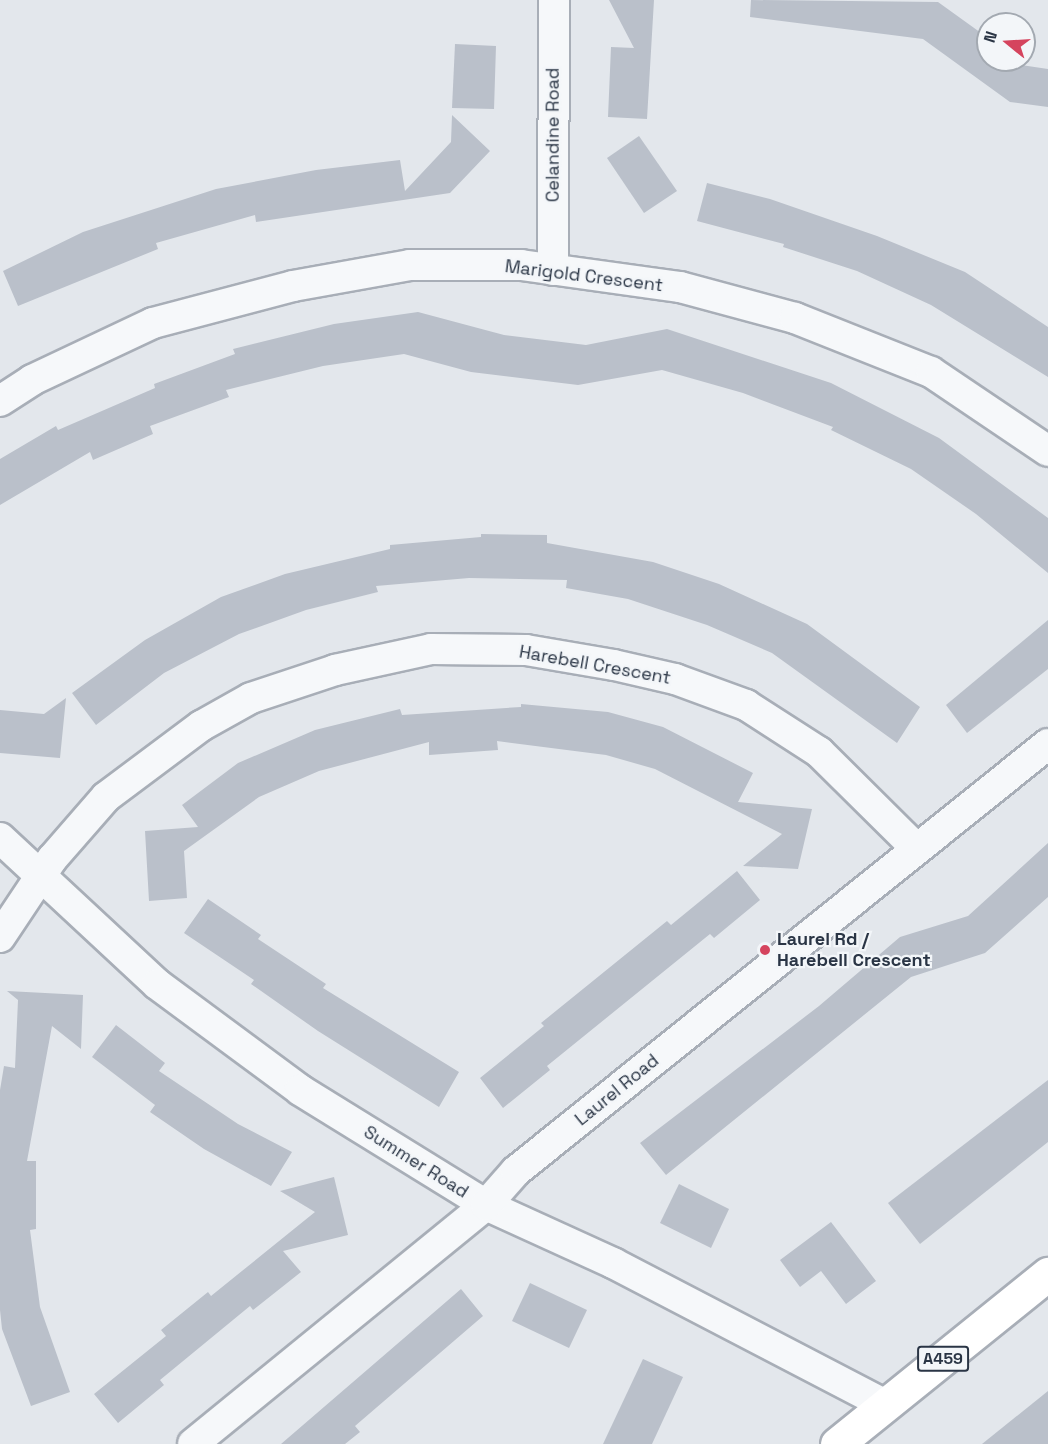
<!DOCTYPE html>
<style>
body{margin:0}
#map{position:relative;width:1048px;height:1444px;overflow:hidden;background:#e3e7ec;font-family:"Space Grotesk",sans-serif}
div>[style]{position:absolute}
[style*='--x']{left:calc(var(--x)*1px);top:calc(var(--y)*1px);width:calc(var(--w)*1px);rotate:calc(var(--a)*1deg)}
.building>*{inset:0;background:#bac0ca}
.roads{filter:drop-shadow(2px 0 #a8aeb7) drop-shadow(-2px 0 #a8aeb7) drop-shadow(0 2px #a8aeb7) drop-shadow(0 -2px #a8aeb7)}
.minor>*{height:30px;margin:-15px;padding:0 15px;transform-origin:15px;border-radius:15px;background:#f6f8fa}
.primary>*{height:33px;margin:-16.5px;padding:0 16.5px;transform-origin:16.5px;border-radius:16.5px;background:#fff}
.dots>*{width:16px;height:16px;translate:-50% -50%;box-sizing:border-box;border:3px solid #f3f6f9;border-radius:50%}
span{translate:-50% -50%;white-space:nowrap;text-align:center;line-height:1.15;-webkit-text-stroke:4.5px #f3f6f9;paint-order:stroke}
.shield-label span{padding:2px 4px;background:#f3f6f9;border:2px solid;border-radius:4px;-webkit-text-stroke-width:0}
.shield-label{font-size:16px;color:#2a3545;font-weight:700}
.street-label{font-size:18px;color:#2a3545}
.poi-label{font-size:18px;color:#2a3545;font-weight:700}
.left{translate:0 -50%;text-align:left}
.north{position:absolute;left:976px;top:12px;width:60px;height:60px;box-sizing:border-box;background:#f3f6f9;border:2px solid #a3a9b1;border-radius:50%;rotate:288deg;font-size:16px;font-weight:700;line-height:24px;text-align:center;color:#2a3545}
.north::after{content:'';display:block;margin:auto;width:21px;height:27px;background:#d5445e;clip-path:polygon(50% 0,100% 100%,50% 72%,0 100%)}
</style>
<div id="map">
<div class="building">
<div style="clip-path:polygon(609px 0,654px 0,647px 119px,608px 117px,611px 47px,634px 48px)"></div>
<div style="clip-path:polygon(751px 0,938px 2px,988px 38px,988px 60px,1048px 69px,1048px 107px,1010px 102px,923px 39px,750px 17px)"></div>
<div style="clip-path:polygon(455px 44px,496px 46px,494px 109px,452px 108px)"></div>
<div style="clip-path:polygon(452px 115px,490px 151px,450px 193px,256px 222px,255px 215px,156px 243px,158px 249px,18px 306px,3px 271px,83px 232px,216px 189px,316px 170px,400px 160px,405px 191px,451px 142px)"></div>
<div style="clip-path:polygon(639px 136px,677px 191px,644px 213px,607px 158px)"></div>
<div style="clip-path:polygon(707px 183px,770px 199px,877px 236px,965px 272px,1048px 327px,1048px 377px,931px 305px,857px 271px,783px 247px,784px 244px,697px 221px)"></div>
<div style="clip-path:polygon(418px 312px,504px 335px,586px 345px,667px 329px,831px 383px,939px 438px,1048px 518px,1048px 573px,976px 514px,911px 469px,831px 430px,833px 427px,743px 393px,662px 370px,578px 385px,471px 372px,404px 354px,323px 366px,226px 390px,229px 397px,150px 426px,153px 434px,93px 460px,90px 452px,0 505px,0 459px,56px 426px,58px 430px,155px 388px,154px 384px,235px 354px,233px 349px,334px 324px)"></div>
<div style="clip-path:polygon(481px 534px,547px 535px,547px 543px,653px 562px,719px 584px,807px 624px,920px 707px,897px 743px,772px 653px,707px 625px,628px 599px,566px 588px,567px 580px,469px 578px,376px 586px,378px 592px,306px 610px,239px 634px,164px 673px,96px 725px,72px 693px,145px 640px,221px 597px,285px 574px,390px 549px,390px 545px,481px 537px)"></div>
<div style="clip-path:polygon(1048px 620px,1048px 669px,967px 733px,946px 705px)"></div>
<div style="clip-path:polygon(66px 698px,60px 758px,0 753px,0 710px,44px 714px)"></div>
<div style="clip-path:polygon(521px 704px,608px 712px,663px 727px,753px 773px,738px 802px,812px 809px,798px 869px,743px 866px,782px 834px,655px 769px,606px 755px,497px 741px,498px 750px,429px 755px,429px 742px,319px 771px,259px 797px,184px 851px,187px 898px,149px 901px,145px 831px,198px 827px,182px 805px,238px 763px,315px 730px,400px 709px,402px 715px,521px 707px)"></div>
<div style="clip-path:polygon(1048px 843px,1048px 897px,985px 953px,911px 977px,666px 1175px,640px 1143px,819px 1006px,900px 937px,968px 916px)"></div>
<div style="clip-path:polygon(737px 871px,760px 900px,714px 938px,710px 934px,547px 1066px,550px 1070px,503px 1108px,480px 1078px,544px 1026px,541px 1023px,667px 921px,671px 925px)"></div>
<div style="clip-path:polygon(208px 899px,261px 935px,258px 939px,326px 984px,323px 988px,459px 1072px,439px 1107px,318px 1031px,251px 984px,254px 980px,184px 933px)"></div>
<div style="clip-path:polygon(7px 991px,83px 995px,81px 1049px,52px 1026px,27px 1161px,36px 1161px,36px 1229px,30px 1230px,40px 1307px,70px 1392px,31px 1406px,2px 1329px,0 1310px,0 1090px,4px 1066px,15px 1068px,18px 1000px)"></div>
<div style="clip-path:polygon(116px 1025px,165px 1063px,159px 1071px,238px 1124px,292px 1152px,271px 1186px,204px 1149px,150px 1112px,155px 1105px,92px 1057px)"></div>
<div style="clip-path:polygon(1048px 1080px,1048px 1142px,920px 1244px,888px 1203px)"></div>
<div style="clip-path:polygon(334px 1177px,348px 1235px,283px 1251px,301px 1272px,253px 1310px,250px 1306px,160px 1380px,164px 1385px,118px 1423px,94px 1394px,166px 1336px,161px 1330px,208px 1292px,211px 1296px,315px 1212px,280px 1191px)"></div>
<div style="clip-path:polygon(679px 1184px,729px 1209px,711px 1248px,660px 1223px)"></div>
<div style="clip-path:polygon(831px 1222px,876px 1281px,846px 1304px,821px 1271px,800px 1287px,780px 1260px)"></div>
<div style="clip-path:polygon(530px 1283px,587px 1310px,569px 1348px,512px 1321px)"></div>
<div style="clip-path:polygon(461px 1289px,483px 1316px,355px 1426px,360px 1432px,345px 1444px,281px 1444px)"></div>
<div style="clip-path:polygon(643px 1359px,683px 1377px,652px 1444px,603px 1444px)"></div>
<div style="clip-path:polygon(1048px 1391px,1048px 1444px,982px 1444px)"></div>
</div>
<div class="roads">
<div class="minor">
<div style="--x:553;--y:270;--w:270;--a:-89.8"></div>
<div style="--x:0;--y:401;--w:38;--a:-33"></div>
<div style="--x:32;--y:380;--w:134;--a:-25.2"></div>
<div style="--x:153;--y:323;--w:145;--a:-14.8"></div>
<div style="--x:293;--y:286;--w:119;--a:-10.2"></div>
<div style="--x:410;--y:265;--w:111;--a:0"></div>
<div style="--x:521;--y:265;--w:161;--a:7.9"></div>
<div style="--x:680;--y:287;--w:119;--a:15.1"></div>
<div style="--x:795;--y:318;--w:146;--a:21.7"></div>
<div style="--x:931;--y:372;--w:141;--a:34"></div>
<div style="--x:0;--y:838;--w:214;--a:42.9"></div>
<div style="--x:157;--y:984;--w:178;--a:36.5"></div>
<div style="--x:300;--y:1090;--w:219;--a:31.7"></div>
<div style="--x:486;--y:1205;--w:140;--a:24.5"></div>
<div style="--x:613;--y:1263;--w:308;--a:27.5"></div>
<div style="--x:0;--y:937;--w:94;--a:-56.3"></div>
<div style="--x:52;--y:859;--w:82;--a:-48.9"></div>
<div style="--x:106;--y:797;--w:119;--a:-36.8"></div>
<div style="--x:201;--y:726;--w:57;--a:-29.2"></div>
<div style="--x:251;--y:698;--w:89;--a:-18.4"></div>
<div style="--x:335;--y:670;--w:98;--a:-12.3"></div>
<div style="--x:431;--y:649;--w:95;--a:0.6"></div>
<div style="--x:526;--y:650;--w:89;--a:9.7"></div>
<div style="--x:614;--y:665;--w:63;--a:12.9"></div>
<div style="--x:675;--y:679;--w:76;--a:20.1"></div>
<div style="--x:746;--y:705;--w:87;--a:32.8"></div>
<div style="--x:819;--y:752;--w:138;--a:44.7"></div>
<div style="--x:193;--y:1444;--w:378;--a:-39.2"></div>
<div style="--x:486;--y:1205;--w:45;--a:-48.6"></div>
<div style="--x:516;--y:1171;--w:682;--a:-38.75"></div>
</div>
<div class="primary">
<div style="--x:837;--y:1444;--w:271;--a:-38.9"></div>
</div>
</div>
<div class="dots">
<div style="left:765px;top:950px;background:#d5445e"></div>
</div>
<div class="shield-label">
<span style="left:943px;top:1359px">A459</span>
</div>
<div class="street-label">
<span style="left:553px;top:135px;rotate:-90deg">Celandine Road</span>
<span style="left:584px;top:276px;rotate:7deg">Marigold Crescent</span>
<span style="left:595px;top:665px;rotate:10deg">Harebell Crescent</span>
<span style="left:617px;top:1090px;rotate:-39deg">Laurel Road</span>
<span style="left:416px;top:1162px;rotate:32deg">Summer Road</span>
</div>
<div class="poi-label">
<span class="left" style="left:777px;top:950px">Laurel Rd /<br>Harebell Crescent</span>
</div>
<div class="north">N</div>
</div>
